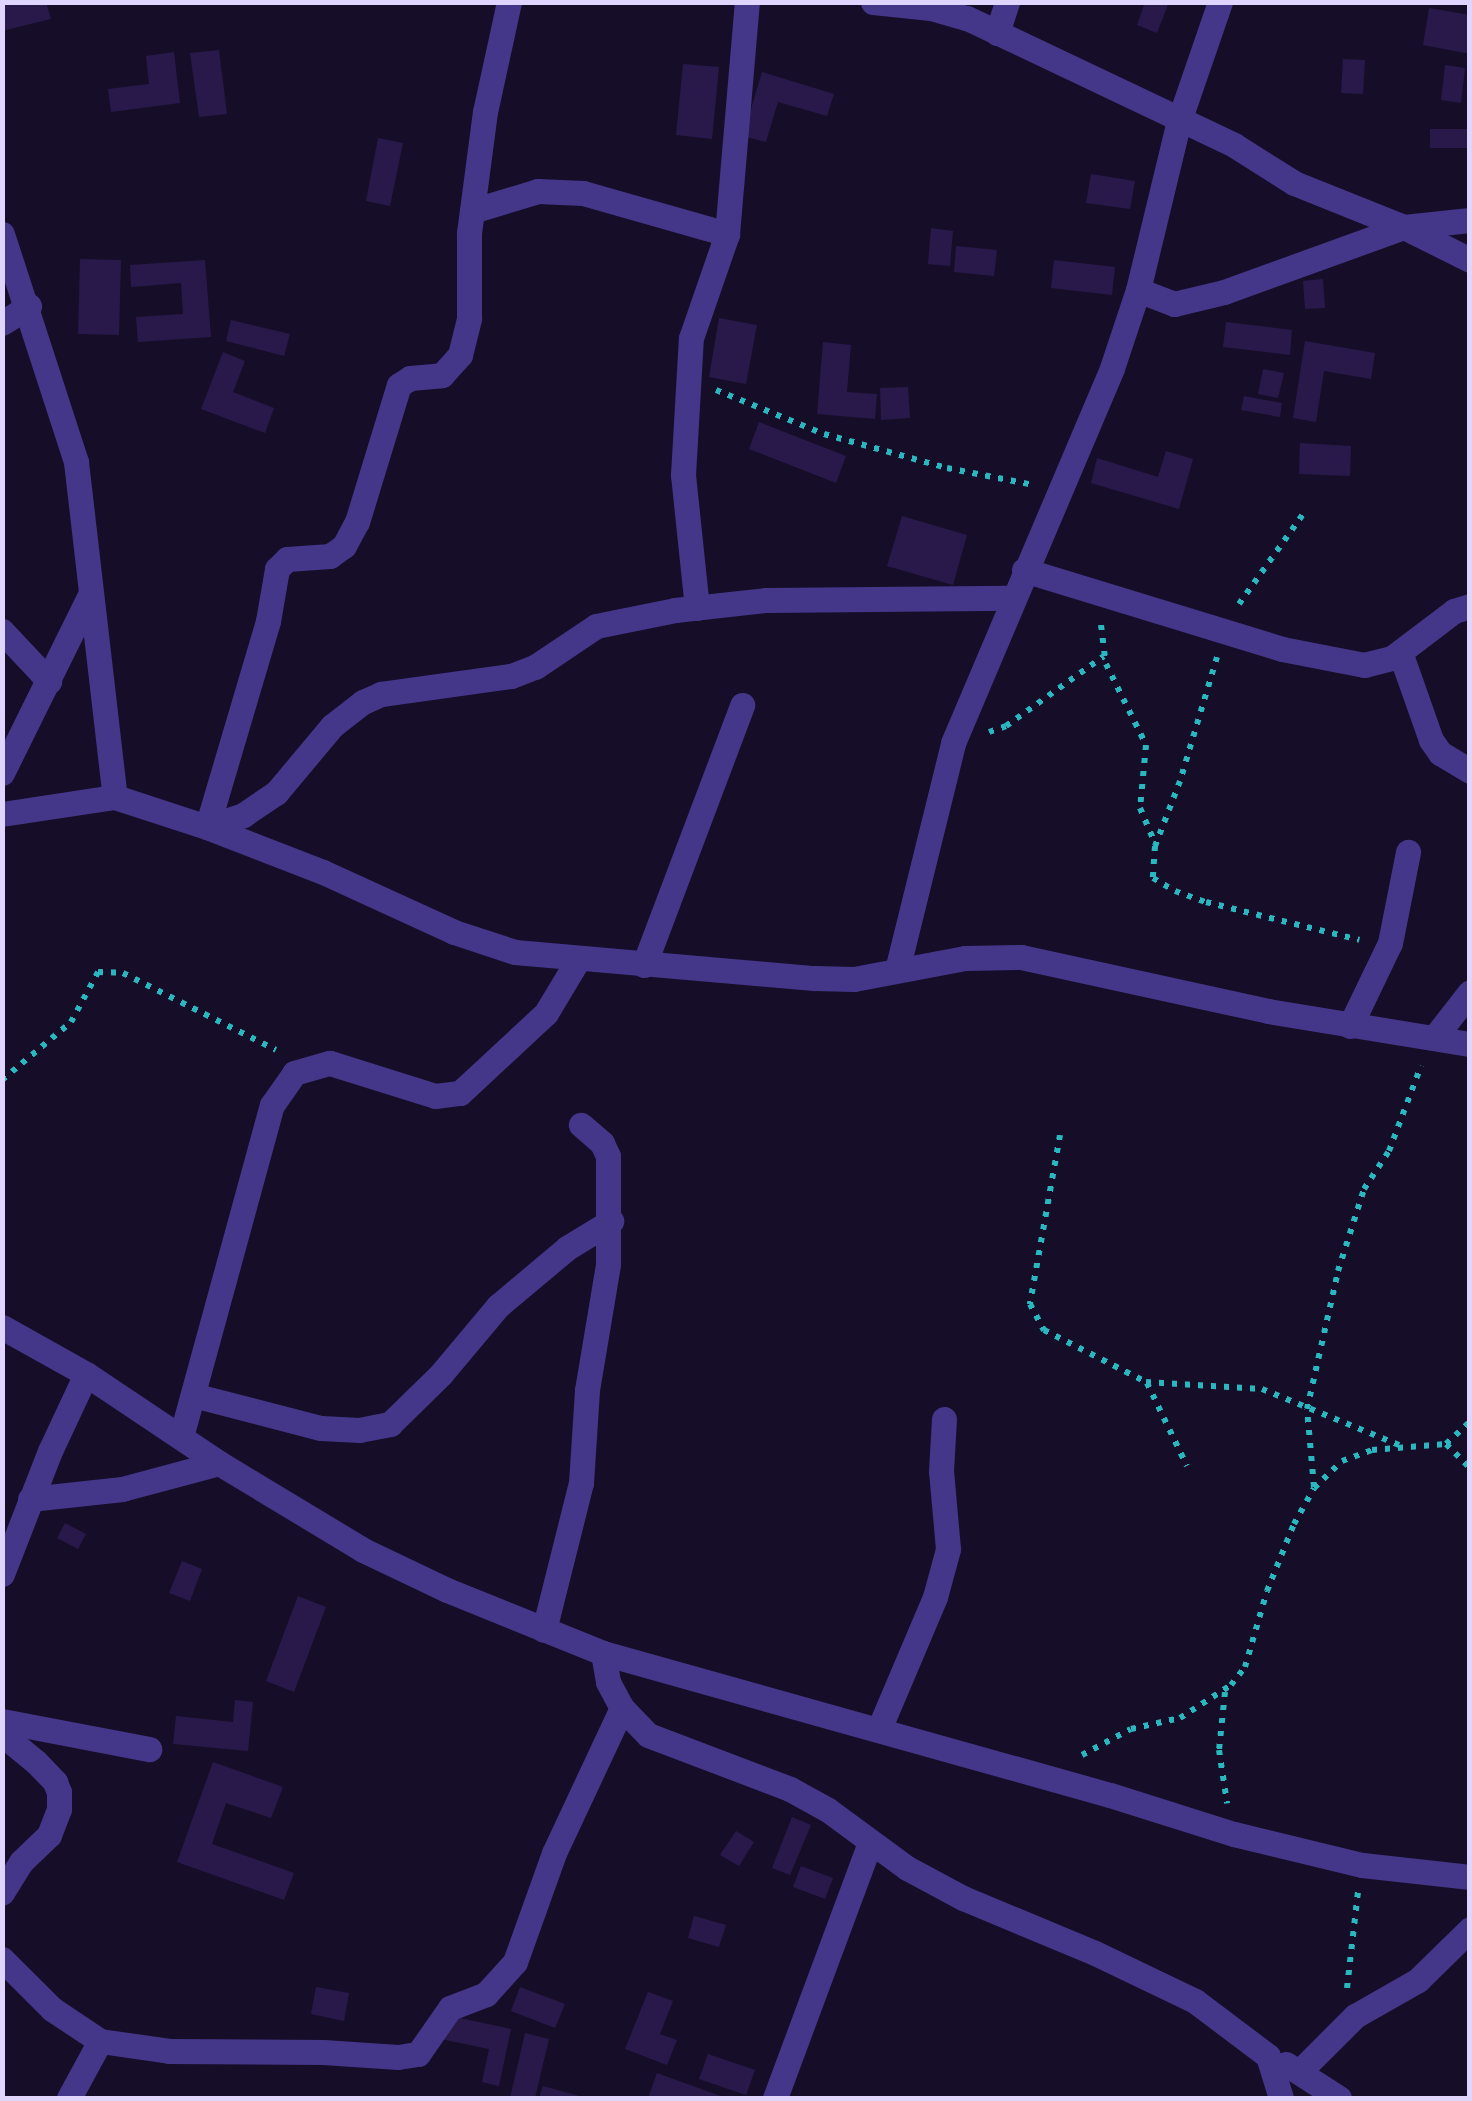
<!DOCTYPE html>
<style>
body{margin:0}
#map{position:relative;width:1472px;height:2101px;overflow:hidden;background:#160e28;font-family:"Golos Text",sans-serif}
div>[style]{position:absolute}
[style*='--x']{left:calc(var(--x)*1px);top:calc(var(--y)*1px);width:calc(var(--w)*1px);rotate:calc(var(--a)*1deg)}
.building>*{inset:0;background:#29194a}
.path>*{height:6px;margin-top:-3px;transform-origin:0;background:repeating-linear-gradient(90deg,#29b7c0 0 5px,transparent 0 13px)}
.minor>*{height:25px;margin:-12.5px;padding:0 12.5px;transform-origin:12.5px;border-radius:12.5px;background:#44378a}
span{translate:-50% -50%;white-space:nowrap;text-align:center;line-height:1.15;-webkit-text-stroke:8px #160e28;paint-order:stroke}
.frame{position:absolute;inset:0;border:5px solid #dfd5ff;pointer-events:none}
</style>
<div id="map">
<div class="building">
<div style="clip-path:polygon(46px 2px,51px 19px,2px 31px,2px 5px)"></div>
<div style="clip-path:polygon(1145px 2px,1169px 2px,1157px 33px,1137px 25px)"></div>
<div style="clip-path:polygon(1429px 8px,1470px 15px,1470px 54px,1423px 45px)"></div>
<div style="clip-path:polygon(219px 50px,227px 114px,199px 117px,190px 53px)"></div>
<div style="clip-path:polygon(174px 52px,180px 103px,111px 112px,108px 89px,149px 84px,146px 56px)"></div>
<div style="clip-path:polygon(1343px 59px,1365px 60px,1363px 94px,1341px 93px)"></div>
<div style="clip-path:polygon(683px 64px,719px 67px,712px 139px,676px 135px)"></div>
<div style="clip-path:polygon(1445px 65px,1465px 68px,1461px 103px,1441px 100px)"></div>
<div style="clip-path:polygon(762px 72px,834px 94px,827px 116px,778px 102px,766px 142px,743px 136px)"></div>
<div style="clip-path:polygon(1430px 129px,1470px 129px,1470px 148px,1430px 148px)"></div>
<div style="clip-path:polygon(378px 138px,403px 143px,390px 206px,366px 201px)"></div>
<div style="clip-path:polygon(1091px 174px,1135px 181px,1130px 209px,1086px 203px)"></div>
<div style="clip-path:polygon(931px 228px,953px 231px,950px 266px,928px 264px)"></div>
<div style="clip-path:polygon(956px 246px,997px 250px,994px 276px,954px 272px)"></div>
<div style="clip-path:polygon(80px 259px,121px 260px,119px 335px,78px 334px)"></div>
<div style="clip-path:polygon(205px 260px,211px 337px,138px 342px,136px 317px,183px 314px,181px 283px,131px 287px,130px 265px)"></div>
<div style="clip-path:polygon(1054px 260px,1115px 267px,1112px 295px,1051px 288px)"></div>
<div style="clip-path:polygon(1323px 279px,1325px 308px,1305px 309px,1303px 281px)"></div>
<div style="clip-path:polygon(719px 318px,757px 325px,746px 384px,709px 377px)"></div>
<div style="clip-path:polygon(231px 320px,290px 334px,284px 356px,226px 341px)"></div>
<div style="clip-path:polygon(1226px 322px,1292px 330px,1290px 355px,1223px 347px)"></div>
<div style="clip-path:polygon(1305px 341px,1375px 353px,1371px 379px,1324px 371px,1316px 422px,1293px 418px)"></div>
<div style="clip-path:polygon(823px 342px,851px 345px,847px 392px,877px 394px,875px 419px,817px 414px)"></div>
<div style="clip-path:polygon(223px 352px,245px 361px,233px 392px,274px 408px,265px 433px,201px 409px)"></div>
<div style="clip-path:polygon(1263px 369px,1284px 373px,1278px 398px,1258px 394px)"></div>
<div style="clip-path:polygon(908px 387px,910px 418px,881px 420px,880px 388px)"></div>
<div style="clip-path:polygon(1244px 396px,1282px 403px,1280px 417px,1241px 410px)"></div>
<div style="clip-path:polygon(759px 422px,846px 456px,836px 483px,749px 449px)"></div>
<div style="clip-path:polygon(1300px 443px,1351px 446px,1350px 476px,1299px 474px)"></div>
<div style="clip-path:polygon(1166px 451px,1193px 459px,1179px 509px,1091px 483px,1097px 458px,1158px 477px)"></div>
<div style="clip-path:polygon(902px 516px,967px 535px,953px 585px,887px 566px)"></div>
<div style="clip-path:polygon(65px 1523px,86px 1534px,78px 1549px,57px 1538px)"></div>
<div style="clip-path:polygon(182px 1561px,202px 1569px,190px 1601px,169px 1593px)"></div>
<div style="clip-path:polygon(298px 1596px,326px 1607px,294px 1692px,266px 1681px)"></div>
<div style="clip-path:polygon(235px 1700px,253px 1702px,248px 1751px,173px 1744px,176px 1716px,233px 1722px)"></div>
<div style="clip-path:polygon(213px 1762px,283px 1787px,271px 1818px,226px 1803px,212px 1844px,294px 1873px,284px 1900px,177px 1862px)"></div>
<div style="clip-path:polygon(792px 1817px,811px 1825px,790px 1875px,772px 1868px)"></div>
<div style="clip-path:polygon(736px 1831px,754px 1842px,739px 1866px,720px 1855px)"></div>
<div style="clip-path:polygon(801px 1866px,833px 1878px,825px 1899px,793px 1887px)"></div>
<div style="clip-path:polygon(694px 1916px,726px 1925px,719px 1947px,688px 1938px)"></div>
<div style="clip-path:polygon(316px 1987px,349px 1993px,344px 2021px,311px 2014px)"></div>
<div style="clip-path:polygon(520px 1987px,565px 2004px,555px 2028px,511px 2011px)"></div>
<div style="clip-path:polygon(648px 1992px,673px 2001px,660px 2034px,677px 2040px,667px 2065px,625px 2049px)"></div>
<div style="clip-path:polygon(446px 2015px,511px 2029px,499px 2086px,482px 2082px,489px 2049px,441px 2039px)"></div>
<div style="clip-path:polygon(525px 2033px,549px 2039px,535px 2098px,510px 2098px)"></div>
<div style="clip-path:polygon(708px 2054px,755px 2070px,746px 2095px,699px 2079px)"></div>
<div style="clip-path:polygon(657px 2073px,726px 2098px,648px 2098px)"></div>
<div style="clip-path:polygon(543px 2086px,583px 2097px,583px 2098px,539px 2098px)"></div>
</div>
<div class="path">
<div style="--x:716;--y:390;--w:117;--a:22.2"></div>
<div style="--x:824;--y:434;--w:128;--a:15.5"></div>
<div style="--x:947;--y:468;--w:89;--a:11.1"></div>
<div style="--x:1239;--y:604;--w:112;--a:-54.5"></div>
<div style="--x:1101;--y:625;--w:39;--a:83"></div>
<div style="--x:1106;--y:664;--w:90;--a:63.7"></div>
<div style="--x:1146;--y:745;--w:63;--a:95.4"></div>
<div style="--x:1140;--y:808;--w:39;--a:67"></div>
<div style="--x:1217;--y:657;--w:129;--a:106.6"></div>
<div style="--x:1180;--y:781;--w:70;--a:111"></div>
<div style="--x:1155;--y:846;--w:32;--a:94"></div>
<div style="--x:1153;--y:878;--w:26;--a:31"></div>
<div style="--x:1175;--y:891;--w:33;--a:20"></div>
<div style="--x:1206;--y:902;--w:158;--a:13.9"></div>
<div style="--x:989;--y:732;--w:18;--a:-19"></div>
<div style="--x:1006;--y:726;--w:120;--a:-35.5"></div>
<div style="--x:2;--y:1080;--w:90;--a:-40"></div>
<div style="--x:71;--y:1022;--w:57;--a:-61.6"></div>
<div style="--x:98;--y:972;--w:25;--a:2"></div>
<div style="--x:123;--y:973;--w:171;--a:26.7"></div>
<div style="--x:1060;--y:1135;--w:172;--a:100.1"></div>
<div style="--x:1030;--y:1304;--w:30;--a:62"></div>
<div style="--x:1044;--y:1330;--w:114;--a:27"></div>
<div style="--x:1146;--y:1382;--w:116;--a:3.5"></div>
<div style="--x:1262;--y:1389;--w:148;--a:22.2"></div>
<div style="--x:1147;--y:1383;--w:92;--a:64.3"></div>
<div style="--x:1446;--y:1444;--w:34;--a:45"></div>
<div style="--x:1314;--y:1487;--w:78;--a:-95.1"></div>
<div style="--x:1307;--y:1409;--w:141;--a:-77.3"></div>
<div style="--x:1338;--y:1271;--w:86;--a:-72.4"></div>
<div style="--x:1364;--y:1189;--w:45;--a:-56.7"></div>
<div style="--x:1389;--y:1151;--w:91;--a:-69.4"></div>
<div style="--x:1225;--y:1692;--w:58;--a:95.9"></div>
<div style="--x:1219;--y:1750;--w:54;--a:81.4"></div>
<div style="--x:1082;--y:1755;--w:55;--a:-28"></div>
<div style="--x:1131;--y:1729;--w:50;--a:-12.7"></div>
<div style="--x:1180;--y:1718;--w:61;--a:-32.9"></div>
<div style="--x:1231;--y:1685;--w:23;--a:-52"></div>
<div style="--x:1245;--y:1667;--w:79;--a:-73.9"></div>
<div style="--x:1267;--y:1591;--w:72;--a:-68.1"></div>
<div style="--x:1294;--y:1524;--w:41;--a:-60.9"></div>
<div style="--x:1314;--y:1488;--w:39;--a:-44"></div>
<div style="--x:1342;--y:1461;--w:32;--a:-20"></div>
<div style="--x:1372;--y:1450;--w:74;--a:-4.6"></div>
<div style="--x:1446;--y:1444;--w:33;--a:-43"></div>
<div style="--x:1347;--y:1988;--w:98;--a:-83.5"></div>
</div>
<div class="minor">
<div style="--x:873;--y:2;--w:58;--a:5.9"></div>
<div style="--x:931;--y:8;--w:37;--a:16"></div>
<div style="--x:967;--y:18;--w:296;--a:25.4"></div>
<div style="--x:1234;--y:145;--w:71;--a:32.3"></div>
<div style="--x:1294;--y:183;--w:118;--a:21.8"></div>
<div style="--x:1404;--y:227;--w:74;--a:26.6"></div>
<div style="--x:997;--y:33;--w:33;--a:-72"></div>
<div style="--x:472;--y:211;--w:69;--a:-16.9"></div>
<div style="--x:538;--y:191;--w:45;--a:2.5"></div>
<div style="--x:583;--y:193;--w:150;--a:15.9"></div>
<div style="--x:2;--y:234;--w:240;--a:72"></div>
<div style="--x:76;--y:462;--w:337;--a:83.4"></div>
<div style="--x:1138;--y:290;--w:39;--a:21"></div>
<div style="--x:1174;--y:304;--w:51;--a:-13.5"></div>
<div style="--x:1224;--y:292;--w:191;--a:-19.9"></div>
<div style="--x:1404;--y:227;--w:66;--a:-6.1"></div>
<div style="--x:2;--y:323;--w:32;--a:-32"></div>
<div style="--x:1024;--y:570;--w:270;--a:17"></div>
<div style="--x:1282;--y:649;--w:84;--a:11"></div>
<div style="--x:1364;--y:665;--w:29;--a:-14"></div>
<div style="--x:1392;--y:658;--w:78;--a:-37.2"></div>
<div style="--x:1454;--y:611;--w:17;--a:-17"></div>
<div style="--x:697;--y:608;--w:134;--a:-96"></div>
<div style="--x:683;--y:475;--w:137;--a:-86.7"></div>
<div style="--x:691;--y:338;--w:110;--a:-70.9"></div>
<div style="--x:727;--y:234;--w:233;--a:-85.1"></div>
<div style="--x:2;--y:631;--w:69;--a:46.8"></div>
<div style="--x:1400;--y:652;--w:93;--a:70.6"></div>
<div style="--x:1431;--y:740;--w:16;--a:55"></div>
<div style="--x:1440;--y:753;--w:35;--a:31"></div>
<div style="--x:2;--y:773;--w:199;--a:-63.7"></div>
<div style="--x:2;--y:814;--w:114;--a:-8.6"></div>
<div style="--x:115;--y:797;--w:97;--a:18.1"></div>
<div style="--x:207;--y:827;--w:124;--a:21.2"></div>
<div style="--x:323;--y:872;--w:144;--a:24.6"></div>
<div style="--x:454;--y:932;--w:64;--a:18.2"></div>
<div style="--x:515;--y:952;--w:300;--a:5"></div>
<div style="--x:814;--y:978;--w:40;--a:1.4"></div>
<div style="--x:854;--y:979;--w:113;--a:-10.7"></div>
<div style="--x:965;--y:958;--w:56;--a:-1"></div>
<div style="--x:1021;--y:957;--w:253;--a:12.3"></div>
<div style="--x:1268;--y:1011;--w:205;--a:9.3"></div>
<div style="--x:207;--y:827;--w:215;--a:-73.5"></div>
<div style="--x:268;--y:621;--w:53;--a:-80.2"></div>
<div style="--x:277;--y:569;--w:14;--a:-45"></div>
<div style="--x:287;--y:559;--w:43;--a:-4"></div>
<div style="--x:330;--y:556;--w:17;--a:-36"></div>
<div style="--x:344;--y:546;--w:27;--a:-62"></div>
<div style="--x:357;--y:522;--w:143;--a:-73"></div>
<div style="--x:399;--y:385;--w:13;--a:-32"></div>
<div style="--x:410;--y:378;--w:32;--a:-5"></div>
<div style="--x:442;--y:375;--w:27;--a:-48"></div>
<div style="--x:460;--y:355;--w:38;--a:-76"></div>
<div style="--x:469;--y:318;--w:85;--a:-90"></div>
<div style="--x:469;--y:233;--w:122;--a:-82.5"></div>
<div style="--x:485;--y:112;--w:113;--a:-77.7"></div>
<div style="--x:207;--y:827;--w:38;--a:-18"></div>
<div style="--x:243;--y:815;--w:40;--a:-34"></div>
<div style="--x:276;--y:793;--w:87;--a:-50.1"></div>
<div style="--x:332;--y:726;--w:39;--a:-38"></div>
<div style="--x:363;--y:702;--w:20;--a:-24"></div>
<div style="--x:381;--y:694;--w:131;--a:-7.9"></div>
<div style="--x:511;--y:676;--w:26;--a:-21"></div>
<div style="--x:535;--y:667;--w:73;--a:-33.9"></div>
<div style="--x:596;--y:626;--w:81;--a:-11.4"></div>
<div style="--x:675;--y:610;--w:92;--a:-6.3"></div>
<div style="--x:766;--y:600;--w:245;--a:-0.5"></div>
<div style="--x:644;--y:965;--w:278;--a:-69.3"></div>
<div style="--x:897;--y:970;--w:234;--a:-76.1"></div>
<div style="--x:953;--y:743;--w:407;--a:-67"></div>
<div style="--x:1112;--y:368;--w:82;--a:-71.6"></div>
<div style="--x:1138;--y:290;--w:174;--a:-76.4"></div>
<div style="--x:1179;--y:121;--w:126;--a:-71"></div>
<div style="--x:1350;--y:1026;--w:92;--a:-64.3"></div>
<div style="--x:1390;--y:943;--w:93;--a:-78.8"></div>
<div style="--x:1434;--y:1038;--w:58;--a:-52"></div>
<div style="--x:2;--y:1327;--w:96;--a:29.2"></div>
<div style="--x:86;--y:1374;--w:160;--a:33.8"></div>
<div style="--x:219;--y:1463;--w:168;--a:31.1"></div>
<div style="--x:363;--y:1550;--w:93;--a:25.5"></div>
<div style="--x:447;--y:1590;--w:168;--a:22"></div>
<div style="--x:603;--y:1653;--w:527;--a:15.65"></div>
<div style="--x:1110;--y:1795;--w:130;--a:17.5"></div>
<div style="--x:1234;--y:1834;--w:132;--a:13.6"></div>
<div style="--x:1362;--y:1865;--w:109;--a:6.3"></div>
<div style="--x:193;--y:1395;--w:132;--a:14.5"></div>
<div style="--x:321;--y:1428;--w:38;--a:3"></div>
<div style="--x:359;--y:1430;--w:32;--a:-11"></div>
<div style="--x:390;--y:1424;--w:71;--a:-44.4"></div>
<div style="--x:441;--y:1374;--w:89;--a:-50"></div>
<div style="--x:498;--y:1306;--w:90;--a:-40"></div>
<div style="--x:567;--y:1248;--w:52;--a:-31.5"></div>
<div style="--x:181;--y:1437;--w:344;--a:-74.7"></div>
<div style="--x:272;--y:1105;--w:39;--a:-55"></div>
<div style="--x:294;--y:1073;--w:37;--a:-16"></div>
<div style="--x:330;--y:1063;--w:110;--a:17.4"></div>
<div style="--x:435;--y:1096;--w:25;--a:-7"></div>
<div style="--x:460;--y:1093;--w:117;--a:-42.9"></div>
<div style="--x:546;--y:1013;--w:64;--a:-59"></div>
<div style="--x:30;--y:1499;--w:93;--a:-6.2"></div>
<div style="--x:122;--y:1489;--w:100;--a:-15"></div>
<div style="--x:2;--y:1574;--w:132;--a:-68.7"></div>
<div style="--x:50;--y:1451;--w:85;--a:-64.9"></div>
<div style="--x:544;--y:1630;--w:152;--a:-75.9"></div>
<div style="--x:581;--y:1483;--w:93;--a:-86.3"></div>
<div style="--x:587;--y:1390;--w:128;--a:-80.5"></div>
<div style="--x:608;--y:1264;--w:108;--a:-90"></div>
<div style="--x:608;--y:1156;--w:14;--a:-115"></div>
<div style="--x:602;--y:1143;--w:28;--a:-139"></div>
<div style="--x:603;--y:1653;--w:29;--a:80"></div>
<div style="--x:608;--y:1682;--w:30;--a:62"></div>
<div style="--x:622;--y:1708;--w:37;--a:46"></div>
<div style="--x:648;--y:1735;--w:152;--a:20.8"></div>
<div style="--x:790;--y:1789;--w:43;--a:28.9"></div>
<div style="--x:828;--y:1810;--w:98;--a:36.3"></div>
<div style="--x:907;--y:1868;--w:64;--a:28.2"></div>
<div style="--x:963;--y:1898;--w:143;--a:22.6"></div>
<div style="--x:1095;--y:1953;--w:111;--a:25.6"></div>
<div style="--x:1195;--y:2001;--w:91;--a:37"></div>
<div style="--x:1268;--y:2056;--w:44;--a:72.8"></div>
<div style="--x:2;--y:1721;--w:150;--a:10.8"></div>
<div style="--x:879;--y:1729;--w:143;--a:-67"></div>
<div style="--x:935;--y:1597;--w:50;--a:-74.8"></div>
<div style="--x:948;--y:1549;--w:78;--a:-95.1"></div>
<div style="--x:941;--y:1471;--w:52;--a:-86.7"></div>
<div style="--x:2;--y:1734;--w:44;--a:39.5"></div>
<div style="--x:36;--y:1762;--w:28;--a:46"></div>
<div style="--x:55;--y:1782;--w:11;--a:68"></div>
<div style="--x:59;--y:1792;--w:17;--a:90"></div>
<div style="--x:59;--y:1809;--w:28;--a:111"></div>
<div style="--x:49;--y:1835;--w:39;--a:136"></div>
<div style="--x:21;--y:1862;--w:36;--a:122"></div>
<div style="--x:2;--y:1959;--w:71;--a:45"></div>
<div style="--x:52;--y:2009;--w:58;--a:33.7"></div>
<div style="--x:100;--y:2041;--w:70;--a:8.2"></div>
<div style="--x:169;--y:2051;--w:154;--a:0.4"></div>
<div style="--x:323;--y:2052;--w:75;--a:3.8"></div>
<div style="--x:398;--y:2057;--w:20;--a:-9"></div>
<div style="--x:418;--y:2054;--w:56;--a:-55.2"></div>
<div style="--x:450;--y:2008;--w:39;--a:-21"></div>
<div style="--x:486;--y:1994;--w:43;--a:-47.8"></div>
<div style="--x:515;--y:1962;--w:116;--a:-70.3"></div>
<div style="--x:554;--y:1853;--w:160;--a:-64.9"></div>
<div style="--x:1286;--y:2064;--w:63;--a:32.7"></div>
<div style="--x:1300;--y:2071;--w:78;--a:-45"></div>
<div style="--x:1355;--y:2016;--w:73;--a:-29.7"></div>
<div style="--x:1418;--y:1980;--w:73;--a:-44.4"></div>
<div style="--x:69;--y:2098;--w:65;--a:-61.5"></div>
<div style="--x:775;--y:2098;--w:273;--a:-69.6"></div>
</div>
<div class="frame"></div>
</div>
